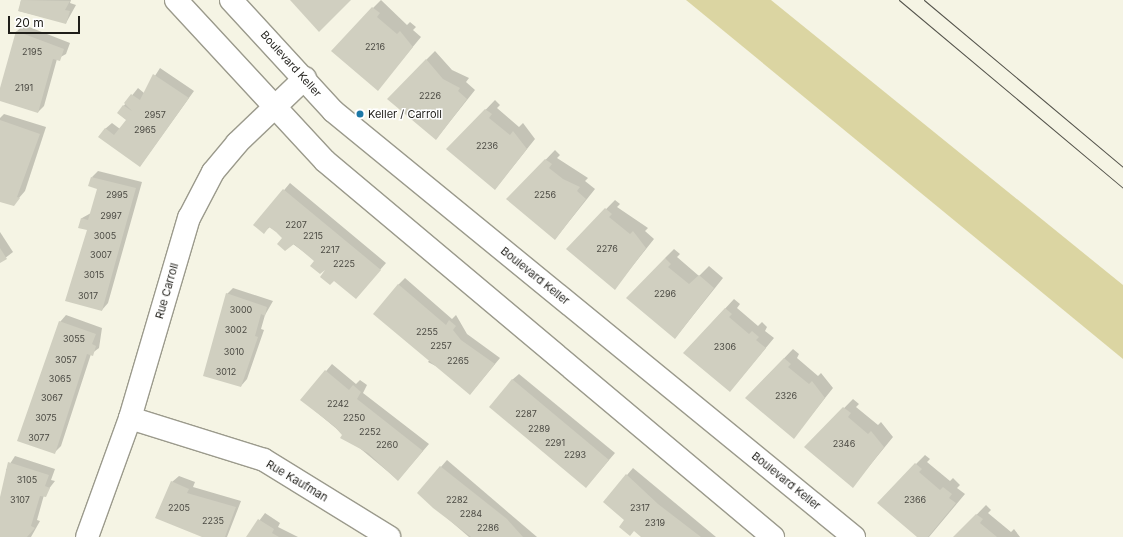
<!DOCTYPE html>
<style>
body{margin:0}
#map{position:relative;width:1123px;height:537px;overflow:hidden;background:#f5f4e4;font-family:Inter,sans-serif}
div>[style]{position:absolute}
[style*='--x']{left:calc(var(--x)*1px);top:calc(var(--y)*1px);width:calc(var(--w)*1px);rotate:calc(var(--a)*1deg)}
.green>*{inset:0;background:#dbd5a2}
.shadow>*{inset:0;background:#0003}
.building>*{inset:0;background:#d0cfc0}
.roads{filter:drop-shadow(1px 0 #9b9a8c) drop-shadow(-1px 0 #9b9a8c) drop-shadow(0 1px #9b9a8c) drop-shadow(0 -1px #9b9a8c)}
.minor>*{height:22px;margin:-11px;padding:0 11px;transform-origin:11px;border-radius:11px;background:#fff}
.tram>*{height:1px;margin:-0.5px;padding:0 0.5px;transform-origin:0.5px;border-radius:0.5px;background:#55544c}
.dots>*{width:11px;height:11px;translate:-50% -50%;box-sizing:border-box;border:2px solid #fff;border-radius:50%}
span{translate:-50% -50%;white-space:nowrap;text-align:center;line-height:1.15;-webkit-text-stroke:3px #fff;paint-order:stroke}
.number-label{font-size:9px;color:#4b4a43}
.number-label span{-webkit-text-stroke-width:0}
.street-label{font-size:11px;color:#1f1e19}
.poi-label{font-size:11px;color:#1f1e19}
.left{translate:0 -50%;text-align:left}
.scale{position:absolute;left:8px;top:16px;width:72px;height:18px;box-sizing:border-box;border:2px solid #1f1e19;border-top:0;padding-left:5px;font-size:12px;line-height:14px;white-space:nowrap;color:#1f1e19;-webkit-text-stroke:3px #fff;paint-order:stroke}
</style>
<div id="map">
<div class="green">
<div style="clip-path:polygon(686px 0,771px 0,1123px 285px,1123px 359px)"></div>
</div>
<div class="shadow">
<div style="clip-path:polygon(21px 0,71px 0,70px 3px,76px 5px,66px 23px,19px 11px)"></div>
<div style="clip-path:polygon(381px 0,407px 25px,410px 22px,416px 27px,413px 30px,421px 37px,378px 89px,373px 8px)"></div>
<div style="clip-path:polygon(24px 25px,70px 43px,66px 54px,57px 59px,44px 106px,38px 112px,0 100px,17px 31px)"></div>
<div style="clip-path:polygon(435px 51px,452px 70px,469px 78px,466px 82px,475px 90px,436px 139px,426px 60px)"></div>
<div style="clip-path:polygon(160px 68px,194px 91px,140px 166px,105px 129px,112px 123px,120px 129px,127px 120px,118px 113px,138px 88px,144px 93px)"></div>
<div style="clip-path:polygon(495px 100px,500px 105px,497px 108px,519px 127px,523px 123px,535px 139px,495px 189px,448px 149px)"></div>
<div style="clip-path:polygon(4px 114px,46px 127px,25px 191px,13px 205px,0 201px,0 118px)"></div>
<div style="clip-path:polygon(555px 150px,560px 155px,557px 158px,588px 178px,585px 181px,595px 189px,555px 239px,508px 199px)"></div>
<div style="clip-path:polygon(98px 171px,142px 182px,108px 303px,102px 310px,88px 229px,79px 227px,82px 218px,91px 213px,98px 188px,92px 177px)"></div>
<div style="clip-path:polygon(290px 183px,386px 263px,356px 298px,328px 266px,316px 261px,270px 227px,264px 232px,255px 225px)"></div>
<div style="clip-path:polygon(615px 200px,620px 204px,617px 207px,648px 228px,645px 231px,654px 239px,615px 288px,567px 249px)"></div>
<div style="clip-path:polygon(0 232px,13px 252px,0 262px)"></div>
<div style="clip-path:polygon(674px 249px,680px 254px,677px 257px,699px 276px,709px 266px,723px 278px,675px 338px,665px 258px)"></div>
<div style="clip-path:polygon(405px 278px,452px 319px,456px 315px,467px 334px,500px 358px,476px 387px,428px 362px,431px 358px,398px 285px)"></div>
<div style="clip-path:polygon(233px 288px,273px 301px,265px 315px,261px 329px,264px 330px,247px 379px,241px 386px,227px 294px)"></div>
<div style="clip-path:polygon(734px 299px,740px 304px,737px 308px,758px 326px,762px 322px,767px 327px,765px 331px,774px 338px,730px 391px,684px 353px)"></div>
<div style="clip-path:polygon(66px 315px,102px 328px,99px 348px,91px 354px,61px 446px,54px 453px,60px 322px)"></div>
<div style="clip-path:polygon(793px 349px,799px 354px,797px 358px,818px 376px,821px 373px,833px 388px,794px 437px,746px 398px)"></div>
<div style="clip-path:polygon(332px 364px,356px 384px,360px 380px,367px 385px,363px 393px,429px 444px,398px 480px,302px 400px)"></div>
<div style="clip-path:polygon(519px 374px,615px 453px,586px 487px,512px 380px)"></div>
<div style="clip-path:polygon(853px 399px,859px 404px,856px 407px,878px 425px,881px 422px,893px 437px,853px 486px,806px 447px)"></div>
<div style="clip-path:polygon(925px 455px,930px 459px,927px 462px,950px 481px,953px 478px,960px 485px,957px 488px,965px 494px,929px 537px,919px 537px,916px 464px)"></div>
<div style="clip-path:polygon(15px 456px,55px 469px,51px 480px,55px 481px,44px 495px,37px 520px,40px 521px,31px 537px,0 537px,0 504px,9px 472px,6px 470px)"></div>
<div style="clip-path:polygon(447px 460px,537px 537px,469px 537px,418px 493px)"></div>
<div style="clip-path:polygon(633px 468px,716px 537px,644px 537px,626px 520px,627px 475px)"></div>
<div style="clip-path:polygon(179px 476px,195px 482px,193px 487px,241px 501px,227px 537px,205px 537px,172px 482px)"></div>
<div style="clip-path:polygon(986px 505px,991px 510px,988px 513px,1011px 532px,1014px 529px,1020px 537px,955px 537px)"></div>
<div style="clip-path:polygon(265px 513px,280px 523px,278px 527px,298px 537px,247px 537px)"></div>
</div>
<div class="building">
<div style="clip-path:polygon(21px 0,70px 1px,65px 10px,70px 11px,66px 24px,18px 11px)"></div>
<div style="clip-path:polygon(290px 0,351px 0,319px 32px)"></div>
<div style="clip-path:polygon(372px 7px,380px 13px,377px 17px,397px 34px,400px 31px,413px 47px,378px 91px,331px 51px)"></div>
<div style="clip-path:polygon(16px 31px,64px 49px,60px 61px,53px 59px,38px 113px,0 101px,0 88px)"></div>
<div style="clip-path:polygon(426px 59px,443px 79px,460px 88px,458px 91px,467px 99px,436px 140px,387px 99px)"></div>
<div style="clip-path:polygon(153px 74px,189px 98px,140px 167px,98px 137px,105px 128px,114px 135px,126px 120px,117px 113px,123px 105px,132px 111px,124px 103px,131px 94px,140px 100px)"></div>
<div style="clip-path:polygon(485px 109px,492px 114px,489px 118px,510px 135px,513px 131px,527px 149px,495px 190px,446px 149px)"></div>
<div style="clip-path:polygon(0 120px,40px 134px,17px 197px,20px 198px,14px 206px,0 202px)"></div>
<div style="clip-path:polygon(545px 159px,552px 164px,549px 168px,563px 179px,580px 187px,577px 191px,586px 199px,555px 240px,506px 199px)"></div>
<div style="clip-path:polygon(91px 177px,136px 188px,102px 311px,65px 301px,87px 230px,78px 228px,81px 218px,88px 220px,97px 189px,88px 186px)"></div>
<div style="clip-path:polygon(283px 189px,381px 270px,356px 299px,334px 281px,330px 285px,320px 277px,325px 270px,320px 274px,310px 266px,314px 261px,294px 244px,285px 251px,277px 244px,282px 238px,276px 232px,269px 227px,264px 234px,253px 225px)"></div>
<div style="clip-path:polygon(605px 208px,612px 214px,609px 217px,630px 234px,633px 231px,646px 248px,615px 290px,566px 249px)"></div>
<div style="clip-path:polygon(0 248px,7px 259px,0 263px)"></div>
<div style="clip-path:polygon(665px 258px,671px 264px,668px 267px,689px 284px,699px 275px,714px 288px,675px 339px,626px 298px)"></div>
<div style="clip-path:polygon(398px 284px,446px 325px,449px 320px,456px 326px,453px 330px,461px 340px,495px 364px,470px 395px,373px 314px)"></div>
<div style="clip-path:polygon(226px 293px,267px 307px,265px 316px,261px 314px,255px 336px,258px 337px,241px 387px,203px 376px)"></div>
<div style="clip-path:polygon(725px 308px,732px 314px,729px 317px,749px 334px,752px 331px,759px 337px,756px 340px,766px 348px,730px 392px,683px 353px)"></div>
<div style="clip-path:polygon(59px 321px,96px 334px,92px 344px,96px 346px,93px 356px,87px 354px,55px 454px,17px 441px)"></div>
<div style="clip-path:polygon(784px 358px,791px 364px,788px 367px,809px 384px,812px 381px,825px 398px,794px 439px,745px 398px)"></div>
<div style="clip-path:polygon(325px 370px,349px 390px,353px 385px,361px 392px,357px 399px,423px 451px,398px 481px,368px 453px,340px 438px,342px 435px,334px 426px,300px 400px)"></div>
<div style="clip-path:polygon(512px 379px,609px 460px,586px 488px,489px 407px)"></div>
<div style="clip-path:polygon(843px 407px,851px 413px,848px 417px,868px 434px,871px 431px,884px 447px,853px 488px,804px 447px)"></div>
<div style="clip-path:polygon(8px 462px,49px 475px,45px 486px,50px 488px,46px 497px,40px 496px,31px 526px,35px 528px,27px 537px,0 537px,0 497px)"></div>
<div style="clip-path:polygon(915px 463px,922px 469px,919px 472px,940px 490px,943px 487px,952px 494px,949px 498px,956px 503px,928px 537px,917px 537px,877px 503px)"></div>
<div style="clip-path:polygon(440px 466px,507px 519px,523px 537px,471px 537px,433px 508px,417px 493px)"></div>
<div style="clip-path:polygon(626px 474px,658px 504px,701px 537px,641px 537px,634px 531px,630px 536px,619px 527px,624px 520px,603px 502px)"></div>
<div style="clip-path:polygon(171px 481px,189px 489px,187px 493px,236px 507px,225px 537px,202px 537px,155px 518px)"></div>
<div style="clip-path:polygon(976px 514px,983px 519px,980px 523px,997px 537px,953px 537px)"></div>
<div style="clip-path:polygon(258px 519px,274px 529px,272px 533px,279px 537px,246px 537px)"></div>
</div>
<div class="roads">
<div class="minor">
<div style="--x:176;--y:0;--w:219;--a:47.2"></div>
<div style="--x:325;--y:161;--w:585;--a:40.01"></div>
<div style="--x:231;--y:0;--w:151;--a:47.4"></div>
<div style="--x:333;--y:111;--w:673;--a:39.27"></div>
<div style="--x:130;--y:418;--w:140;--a:17.4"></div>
<div style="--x:264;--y:460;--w:147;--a:31.6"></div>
<div style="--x:87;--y:537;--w:127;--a:-70.1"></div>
<div style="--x:130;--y:418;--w:209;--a:-73.6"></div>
<div style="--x:189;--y:218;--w:52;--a:-62.4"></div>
<div style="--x:213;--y:172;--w:38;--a:-50"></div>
<div style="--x:237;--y:143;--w:94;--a:-43.7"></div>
</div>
</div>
<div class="tram">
<div style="--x:899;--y:0;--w:292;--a:40"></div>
<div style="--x:924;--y:0;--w:260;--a:40"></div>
</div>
<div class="dots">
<div style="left:360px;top:114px;background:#1c78a6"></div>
</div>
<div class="number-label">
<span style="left:375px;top:47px">2216</span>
<span style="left:32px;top:52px">2195</span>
<span style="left:24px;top:88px">2191</span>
<span style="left:430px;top:96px">2226</span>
<span style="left:155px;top:115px">2957</span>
<span style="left:145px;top:130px">2965</span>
<span style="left:487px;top:146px">2236</span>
<span style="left:117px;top:195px">2995</span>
<span style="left:545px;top:195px">2256</span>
<span style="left:111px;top:216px">2997</span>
<span style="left:296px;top:225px">2207</span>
<span style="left:105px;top:236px">3005</span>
<span style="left:313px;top:236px">2215</span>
<span style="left:607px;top:249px">2276</span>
<span style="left:330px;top:250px">2217</span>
<span style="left:101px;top:255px">3007</span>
<span style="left:344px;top:264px">2225</span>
<span style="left:94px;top:275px">3015</span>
<span style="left:665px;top:294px">2296</span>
<span style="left:88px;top:296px">3017</span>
<span style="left:241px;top:310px">3000</span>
<span style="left:236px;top:330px">3002</span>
<span style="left:427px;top:332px">2255</span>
<span style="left:74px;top:339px">3055</span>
<span style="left:441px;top:346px">2257</span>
<span style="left:725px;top:347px">2306</span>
<span style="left:234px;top:352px">3010</span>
<span style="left:66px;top:360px">3057</span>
<span style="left:458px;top:361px">2265</span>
<span style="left:226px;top:372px">3012</span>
<span style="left:60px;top:379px">3065</span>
<span style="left:786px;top:396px">2326</span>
<span style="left:52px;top:398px">3067</span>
<span style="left:338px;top:404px">2242</span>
<span style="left:526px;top:414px">2287</span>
<span style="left:46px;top:418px">3075</span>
<span style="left:354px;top:418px">2250</span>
<span style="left:539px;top:429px">2289</span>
<span style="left:370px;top:432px">2252</span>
<span style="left:39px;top:438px">3077</span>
<span style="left:555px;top:443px">2291</span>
<span style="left:844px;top:444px">2346</span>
<span style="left:387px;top:445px">2260</span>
<span style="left:575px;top:455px">2293</span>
<span style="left:27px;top:480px">3105</span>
<span style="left:20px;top:500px">3107</span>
<span style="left:457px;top:500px">2282</span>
<span style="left:915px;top:500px">2366</span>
<span style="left:179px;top:508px">2205</span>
<span style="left:640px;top:508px">2317</span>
<span style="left:471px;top:514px">2284</span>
<span style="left:213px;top:521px">2235</span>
<span style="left:655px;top:523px">2319</span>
<span style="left:488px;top:528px">2286</span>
</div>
<div class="street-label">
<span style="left:291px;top:64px;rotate:48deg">Boulevard Keller</span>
<span style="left:535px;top:276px;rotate:39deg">Boulevard Keller</span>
<span style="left:167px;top:291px;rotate:-74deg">Rue Carroll</span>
<span style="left:297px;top:481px;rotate:31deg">Rue Kaufman</span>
<span style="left:786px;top:481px;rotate:39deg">Boulevard Keller</span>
</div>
<div class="poi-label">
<span class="left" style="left:368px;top:114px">Keller / Carroll</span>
</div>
<div class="scale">20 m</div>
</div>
